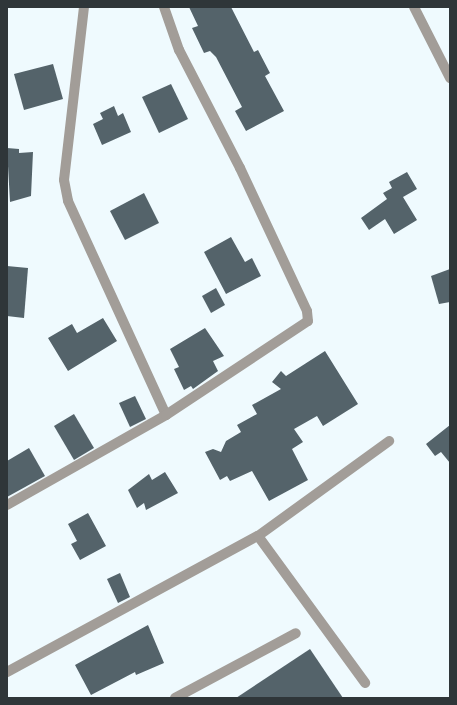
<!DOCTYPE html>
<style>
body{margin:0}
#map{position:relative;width:457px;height:705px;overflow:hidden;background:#effafe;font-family:Signika,sans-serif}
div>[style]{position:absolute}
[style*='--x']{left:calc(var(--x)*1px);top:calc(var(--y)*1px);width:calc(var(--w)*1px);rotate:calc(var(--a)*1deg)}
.building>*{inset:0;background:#54636a}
.minor>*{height:10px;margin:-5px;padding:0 5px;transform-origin:5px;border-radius:5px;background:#a29d98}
span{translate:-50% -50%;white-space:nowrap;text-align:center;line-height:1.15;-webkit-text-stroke:4px #fff;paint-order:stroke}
.frame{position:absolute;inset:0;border:8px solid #2f3639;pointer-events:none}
</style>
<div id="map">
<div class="building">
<div style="clip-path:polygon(189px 7px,231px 7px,254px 52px,258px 50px,270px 73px,265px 76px,284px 111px,246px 131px,235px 111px,242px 107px,216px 57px,210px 51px,204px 53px,192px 28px,198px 26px)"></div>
<div style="clip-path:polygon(53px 64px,63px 99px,24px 110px,14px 74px)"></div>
<div style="clip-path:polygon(171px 84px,188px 119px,159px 133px,142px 97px)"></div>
<div style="clip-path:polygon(114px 106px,118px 116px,123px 113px,131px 132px,102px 145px,93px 124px,103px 119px,100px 113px)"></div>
<div style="clip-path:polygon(7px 148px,19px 149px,19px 153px,33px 152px,31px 196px,10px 202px)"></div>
<div style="clip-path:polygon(407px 172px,417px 189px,403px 197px,417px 220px,394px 234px,385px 219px,369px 230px,361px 218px,387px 199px,383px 193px,392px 188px,389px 182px)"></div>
<div style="clip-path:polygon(144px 193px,159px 223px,125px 240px,110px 211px)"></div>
<div style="clip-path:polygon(231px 237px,245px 262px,252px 258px,261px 276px,226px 294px,204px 252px)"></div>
<div style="clip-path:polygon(7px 266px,28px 268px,24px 318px,7px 316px)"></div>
<div style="clip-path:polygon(450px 269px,450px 302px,439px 304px,431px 276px)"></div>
<div style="clip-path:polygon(216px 288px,225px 305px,211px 313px,202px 296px)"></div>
<div style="clip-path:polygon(103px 318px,117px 341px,68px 371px,48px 338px,72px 324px,77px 333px)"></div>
<div style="clip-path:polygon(205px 328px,224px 356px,213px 361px,218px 371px,193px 389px,191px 386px,184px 390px,174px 369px,179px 367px,170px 349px)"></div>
<div style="clip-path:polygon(325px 351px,358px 404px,323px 426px,317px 416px,294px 429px,303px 442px,292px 449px,308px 480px,269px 501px,252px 471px,230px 481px,227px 476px,220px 480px,205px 452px,213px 449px,221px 452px,226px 441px,241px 432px,237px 425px,257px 414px,252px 405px,281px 389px,272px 382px,281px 371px,286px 376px)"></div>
<div style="clip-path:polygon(135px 396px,146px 419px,130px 427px,119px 403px)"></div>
<div style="clip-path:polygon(74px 414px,94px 448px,74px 460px,54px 426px)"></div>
<div style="clip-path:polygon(450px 425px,450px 463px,441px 452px,435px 456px,426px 444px)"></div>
<div style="clip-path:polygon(29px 448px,45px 476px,7px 497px,7px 461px)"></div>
<div style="clip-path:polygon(165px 472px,178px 493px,146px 510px,144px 503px,137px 508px,128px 490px,149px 474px,152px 480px)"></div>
<div style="clip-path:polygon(88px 513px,106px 546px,80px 560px,71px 544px,77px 541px,68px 524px)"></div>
<div style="clip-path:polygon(120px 573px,130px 597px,118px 603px,107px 579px)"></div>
<div style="clip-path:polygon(148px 625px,164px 663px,136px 675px,135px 672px,91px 695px,75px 665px)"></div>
<div style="clip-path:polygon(310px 649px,343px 698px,236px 698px)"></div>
</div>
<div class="minor">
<div style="--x:84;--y:7;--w:174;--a:96.6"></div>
<div style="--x:64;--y:180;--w:21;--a:79"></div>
<div style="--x:68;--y:201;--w:235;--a:65.4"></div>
<div style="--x:414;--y:7;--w:80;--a:63.1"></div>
<div style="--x:7;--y:505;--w:183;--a:-29.5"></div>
<div style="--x:166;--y:415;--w:170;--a:-33.5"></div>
<div style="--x:308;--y:321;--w:10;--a:-96"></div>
<div style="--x:307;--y:311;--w:158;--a:-115.1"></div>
<div style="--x:240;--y:168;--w:133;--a:-117.3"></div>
<div style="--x:179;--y:50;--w:46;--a:-109.2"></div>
<div style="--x:258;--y:536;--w:162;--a:-35.9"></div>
<div style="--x:7;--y:672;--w:285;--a:-28.5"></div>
<div style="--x:258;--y:536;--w:182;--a:53.9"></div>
<div style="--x:175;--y:698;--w:137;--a:-28.2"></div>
</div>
<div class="frame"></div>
</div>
